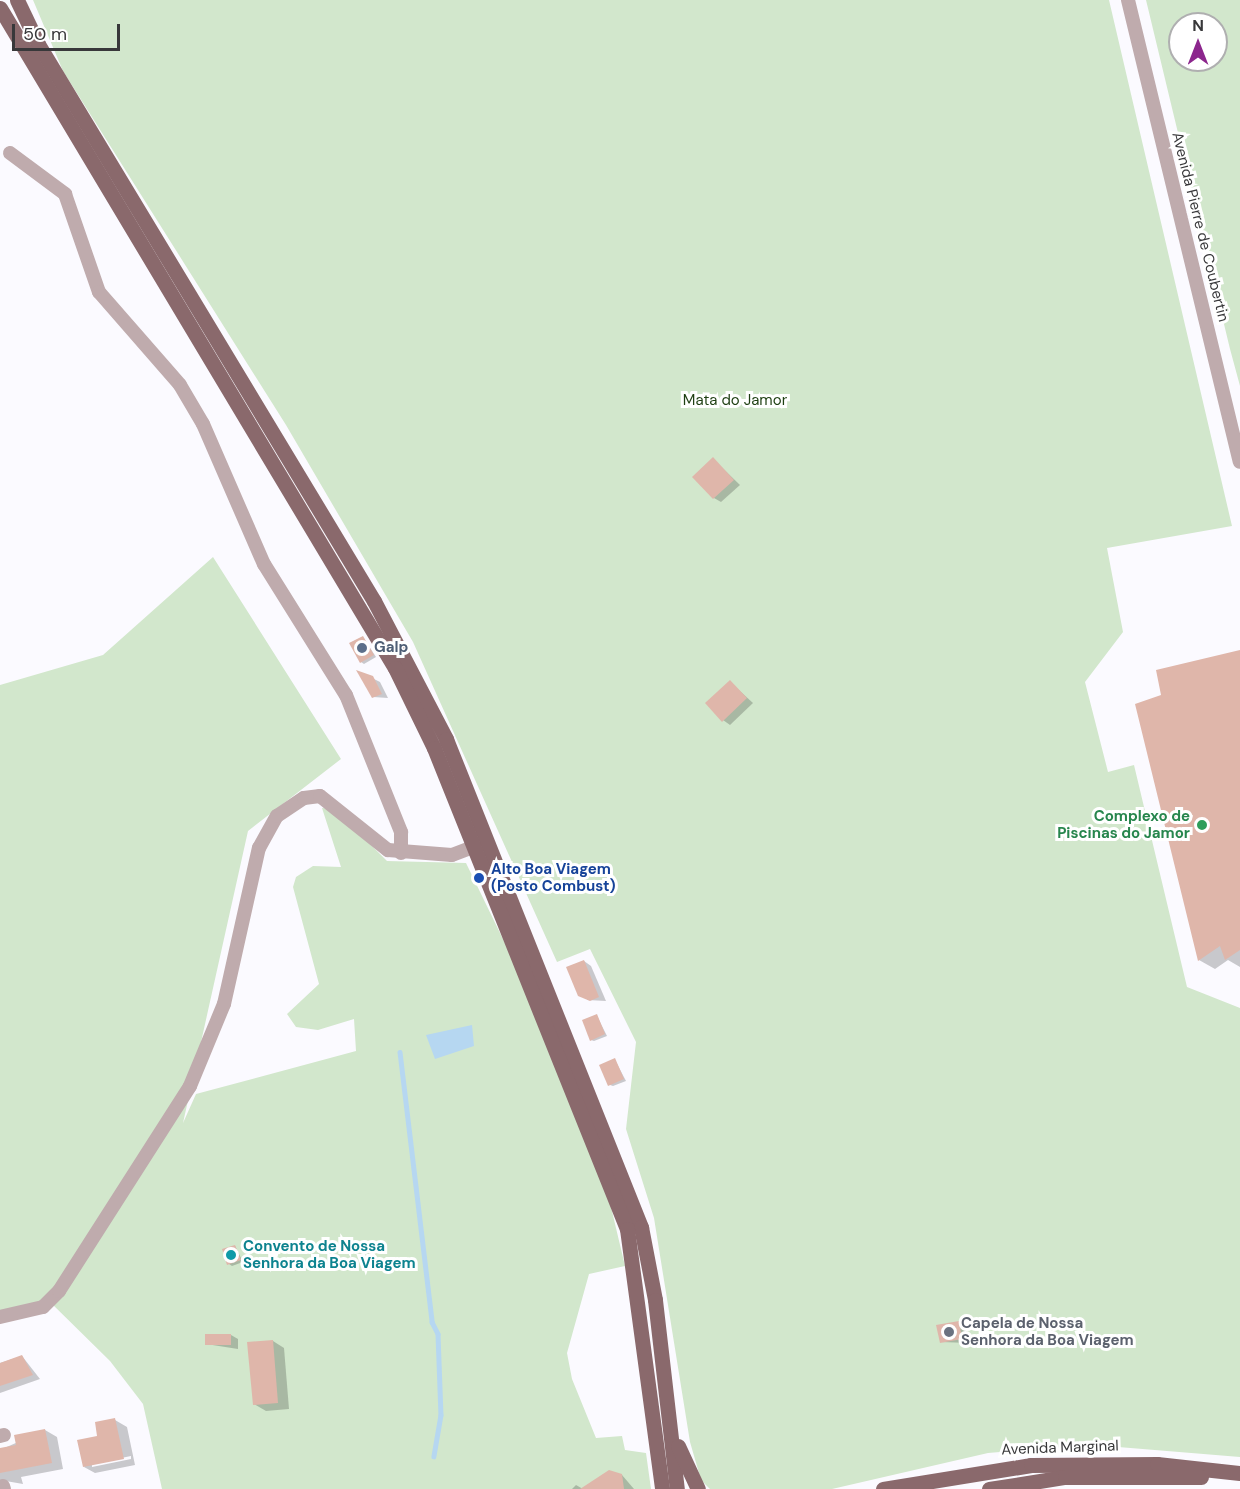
<!DOCTYPE html>
<style>
body{margin:0}
#map{position:relative;width:1240px;height:1489px;overflow:hidden;background:#fbfaff;font-family:"DM Sans",sans-serif}
div>[style]{position:absolute}
[style*='--x']{left:calc(var(--x)*1px);top:calc(var(--y)*1px);width:calc(var(--w)*1px);rotate:calc(var(--a)*1deg)}
.green>*{inset:0;background:#d2e7cc}
.water>*{inset:0;background:#b6d7f1}
.shadow>*{inset:0;background:#0003}
.stream>*{height:4.5px;margin:-2.25px;padding:0 2.25px;transform-origin:2.25px;border-radius:2.25px;background:#b6d7f1}
.building>*{inset:0;background:#dfb6aa}
.minor>*{height:14px;margin:-7px;padding:0 7px;transform-origin:7px;border-radius:7px;background:#bfabad}
.major>*{height:15px;margin:-7.5px;padding:0 7.5px;transform-origin:7.5px;border-radius:7.5px;background:#8a696c}
.dots>*{width:16px;height:16px;translate:-50% -50%;box-sizing:border-box;border:3px solid #fff;border-radius:50%}
span{translate:-50% -50%;white-space:nowrap;text-align:center;line-height:1.15;-webkit-text-stroke:6px #fff;paint-order:stroke}
.street-label{font-size:15px;color:#38383a}
.park-label{font-size:15px;color:#1e3f12}
.service-label{font-size:15px;color:#4e5e75;font-weight:700}
.left{translate:0 -50%;text-align:left}
.leisure-label{font-size:15px;color:#27864d;font-weight:700}
.right{translate:-100% -50%;text-align:right}
.transit-label{font-size:15px;color:#164399;font-weight:700}
.culture-label{font-size:15px;color:#0d838f;font-weight:700}
.worship-label{font-size:15px;color:#5b616d;font-weight:700}
.north{position:absolute;left:1168px;top:12px;width:60px;height:60px;box-sizing:border-box;background:#fff;border:2px solid #afafb0;border-radius:50%;rotate:0deg;font-size:16px;font-weight:700;line-height:24px;text-align:center;color:#38383a}
.north::after{content:'';display:block;margin:auto;width:21px;height:27px;background:#8c268d;clip-path:polygon(50% 0,100% 100%,50% 72%,0 100%)}
.scale{position:absolute;left:12px;top:24px;width:108px;height:27px;box-sizing:border-box;border:3px solid #38383a;border-top:0;padding-left:8px;font-size:18px;line-height:21px;white-space:nowrap;color:#38383a;-webkit-text-stroke:4px #fff;paint-order:stroke}
</style>
<div id="map">
<div class="green">
<div style="clip-path:polygon(33px 0,1109px 0,1232px 526px,1107px 548px,1123px 632px,1085px 682px,1108px 772px,1134px 765px,1187px 987px,1240px 1008px,1240px 1457px,1106px 1446px,1047px 1448px,988px 1453px,832px 1489px,710px 1489px,701px 1480px,690px 1442px,654px 1218px,626px 1129px,636px 1042px,590px 949px,557px 962px,413px 642px,286px 425px,63px 71px)"></div>
<div style="clip-path:polygon(evenodd,1146px 0,1240px 0,1240px 386px,1230px 349px,1146px 0,1180px 24px,1216px 24px,1216px 60px,1180px 60px,1180px 24px)"></div>
<div style="clip-path:polygon(213px 557px,341px 759px,248px 831px,183px 1123px,196px 1094px,356px 1051px,354px 1019px,318px 1030px,296px 1027px,287px 1014px,319px 984px,293px 887px,296px 877px,313px 866px,341px 867px,322px 808px,335px 809px,387px 861px,466px 863px,517px 968px,611px 1207px,625px 1266px,589px 1274px,567px 1353px,572px 1379px,596px 1438px,622px 1436px,625px 1450px,646px 1453px,651px 1489px,162px 1489px,143px 1404px,110px 1361px,49px 1301px,0 1317px,0 685px,103px 655px)"></div>
</div>
<div class="water">
<div style="clip-path:polygon(472px 1025px,474px 1046px,435px 1059px,426px 1035px)"></div>
</div>
<div class="shadow">
<div style="clip-path:polygon(713px 459px,740px 485px,721px 502px,714px 498px)"></div>
<div style="clip-path:polygon(363px 637px,376px 657px,364px 664px,361px 662px)"></div>
<div style="clip-path:polygon(1240px 651px,1240px 967px,1228px 960px,1215px 969px,1199px 960px,1162px 696px)"></div>
<div style="clip-path:polygon(372px 678px,380px 682px,388px 698px,373px 697px)"></div>
<div style="clip-path:polygon(730px 682px,753px 703px,730px 725px,723px 720px)"></div>
<div style="clip-path:polygon(584px 961px,591px 966px,606px 1001px,587px 1000px)"></div>
<div style="clip-path:polygon(597px 1016px,607px 1036px,594px 1041px,591px 1040px)"></div>
<div style="clip-path:polygon(615px 1060px,626px 1081px,613px 1086px,610px 1085px)"></div>
<div style="clip-path:polygon(235px 1246px,243px 1262px,232px 1266px,229px 1264px)"></div>
<div style="clip-path:polygon(959px 1323px,966px 1327px,969px 1343px,941px 1342px)"></div>
<div style="clip-path:polygon(231px 1335px,238px 1339px,238px 1349px,206px 1344px)"></div>
<div style="clip-path:polygon(273px 1341px,284px 1348px,289px 1409px,266px 1411px,254px 1404px)"></div>
<div style="clip-path:polygon(22px 1356px,40px 1379px,0 1393px,0 1363px)"></div>
<div style="clip-path:polygon(evenodd,115px 1420px,127px 1427px,135px 1465px,95px 1473px,84px 1467px,115px 1420px,131px 1456px,131px 1459px,92px 1467px,92px 1464px,131px 1456px)"></div>
<div style="clip-path:polygon(45px 1430px,57px 1437px,63px 1469px,21px 1477px,23px 1484px,0 1480px,0 1450px)"></div>
<div style="clip-path:polygon(622px 1475px,634px 1489px,572px 1489px,576px 1485px,583px 1489px)"></div>
</div>
<div class="stream">
<div style="--x:400;--y:1052;--w:272;--a:83.2"></div>
<div style="--x:432;--y:1322;--w:13;--a:63"></div>
<div style="--x:438;--y:1334;--w:81;--a:87.9"></div>
<div style="--x:441;--y:1415;--w:42;--a:99.7"></div>
</div>
<div class="building">
<div style="clip-path:polygon(713px 457px,734px 480px,713px 499px,692px 477px)"></div>
<div style="clip-path:polygon(363px 636px,374px 655px,360px 663px,349px 643px)"></div>
<div style="clip-path:polygon(1240px 650px,1240px 950px,1225px 960px,1220px 946px,1198px 961px,1135px 704px,1161px 695px,1156px 670px)"></div>
<div style="clip-path:polygon(356px 670px,373px 676px,382px 694px,372px 698px)"></div>
<div style="clip-path:polygon(730px 680px,747px 698px,722px 722px,705px 703px)"></div>
<div style="clip-path:polygon(584px 960px,599px 997px,590px 1001px,578px 996px,566px 967px)"></div>
<div style="clip-path:polygon(597px 1014px,605px 1034px,590px 1041px,582px 1020px)"></div>
<div style="clip-path:polygon(615px 1058px,624px 1079px,608px 1086px,599px 1065px)"></div>
<div style="clip-path:polygon(235px 1245px,241px 1260px,227px 1265px,222px 1249px)"></div>
<div style="clip-path:polygon(959px 1321px,962px 1339px,940px 1343px,936px 1325px)"></div>
<div style="clip-path:polygon(205px 1334px,231px 1334px,231px 1345px,205px 1345px)"></div>
<div style="clip-path:polygon(273px 1340px,278px 1403px,253px 1405px,247px 1342px)"></div>
<div style="clip-path:polygon(22px 1355px,33px 1375px,0 1386px,0 1363px)"></div>
<div style="clip-path:polygon(115px 1418px,124px 1459px,83px 1467px,77px 1440px,97px 1436px,95px 1422px)"></div>
<div style="clip-path:polygon(45px 1429px,52px 1463px,0 1473px,0 1448px,16px 1445px,14px 1435px)"></div>
<div style="clip-path:polygon(609px 1470px,622px 1474px,624px 1489px,580px 1489px)"></div>
</div>
<div class="minor">
<div style="--x:1128;--y:0;--w:475;--a:76.4"></div>
<div style="--x:10;--y:153;--w:69;--a:36.7"></div>
<div style="--x:65;--y:194;--w:104;--a:70.9"></div>
<div style="--x:99;--y:292;--w:123;--a:48.9"></div>
<div style="--x:180;--y:385;--w:45;--a:59.5"></div>
<div style="--x:203;--y:424;--w:153;--a:66.5"></div>
<div style="--x:264;--y:564;--w:155;--a:58"></div>
<div style="--x:346;--y:695;--w:148;--a:68.1"></div>
<div style="--x:401;--y:832;--w:21;--a:90"></div>
<div style="--x:0;--y:1317;--w:44;--a:-13.1"></div>
<div style="--x:43;--y:1307;--w:23;--a:-45"></div>
<div style="--x:59;--y:1291;--w:243;--a:-57.4"></div>
<div style="--x:190;--y:1086;--w:89;--a:-67.5"></div>
<div style="--x:224;--y:1004;--w:160;--a:-77.4"></div>
<div style="--x:259;--y:848;--w:37;--a:-61"></div>
<div style="--x:277;--y:816;--w:32;--a:-34"></div>
<div style="--x:304;--y:798;--w:16;--a:-7"></div>
<div style="--x:320;--y:796;--w:87;--a:38.5"></div>
<div style="--x:388;--y:850;--w:64;--a:4.5"></div>
<div style="--x:452;--y:855;--w:26;--a:-21"></div>
<div style="--x:0;--y:1436;--w:4;--a:-14"></div>
<div style="--x:3;--y:1486;--w:3;--a:72"></div>
</div>
<div class="major">
<div style="--x:17;--y:0;--w:49;--a:64.5"></div>
<div style="--x:38;--y:44;--w:650;--a:58.9"></div>
<div style="--x:374;--y:601;--w:156;--a:62.4"></div>
<div style="--x:446;--y:739;--w:526;--a:68.22"></div>
<div style="--x:641;--y:1227;--w:74;--a:79.1"></div>
<div style="--x:655;--y:1300;--w:190;--a:83.4"></div>
<div style="--x:0;--y:8;--w:769;--a:59.1"></div>
<div style="--x:395;--y:668;--w:89;--a:64"></div>
<div style="--x:434;--y:748;--w:518;--a:68.14"></div>
<div style="--x:627;--y:1229;--w:262;--a:82.3"></div>
<div style="--x:678;--y:1446;--w:47;--a:65.1"></div>
<div style="--x:883;--y:1489;--w:150;--a:-9.2"></div>
<div style="--x:1031;--y:1465;--w:126;--a:-0.5"></div>
<div style="--x:1157;--y:1464;--w:83;--a:6.2"></div>
<div style="--x:989;--y:1489;--w:77;--a:-9"></div>
<div style="--x:1065;--y:1477;--w:136;--a:0"></div>
</div>
<div class="dots">
<div style="left:362px;top:648px;background:#5c6f8a"></div>
<div style="left:1202px;top:825px;background:#2e9e5b"></div>
<div style="left:479px;top:878px;background:#1a4fb4"></div>
<div style="left:231px;top:1255px;background:#0f9aa8"></div>
<div style="left:949px;top:1332px;background:#6b7280"></div>
</div>
<div class="street-label">
<span style="left:1200px;top:227px;rotate:76deg">Avenida Pierre de Coubertin</span>
<span style="left:1060px;top:1448px;rotate:-2deg">Avenida Marginal</span>
</div>
<div class="park-label">
<span style="left:735px;top:401px">Mata do Jamor</span>
</div>
<div class="service-label">
<span class="left" style="left:374px;top:648px">Galp</span>
</div>
<div class="leisure-label">
<span class="right" style="left:1190px;top:825px">Complexo de<br>Piscinas do Jamor</span>
</div>
<div class="transit-label">
<span class="left" style="left:491px;top:878px">Alto Boa Viagem<br>(Posto Combust)</span>
</div>
<div class="culture-label">
<span class="left" style="left:243px;top:1255px">Convento de Nossa<br>Senhora da Boa Viagem</span>
</div>
<div class="worship-label">
<span class="left" style="left:961px;top:1332px">Capela de Nossa<br>Senhora da Boa Viagem</span>
</div>
<div class="north">N</div>
<div class="scale">50 m</div>
</div>
